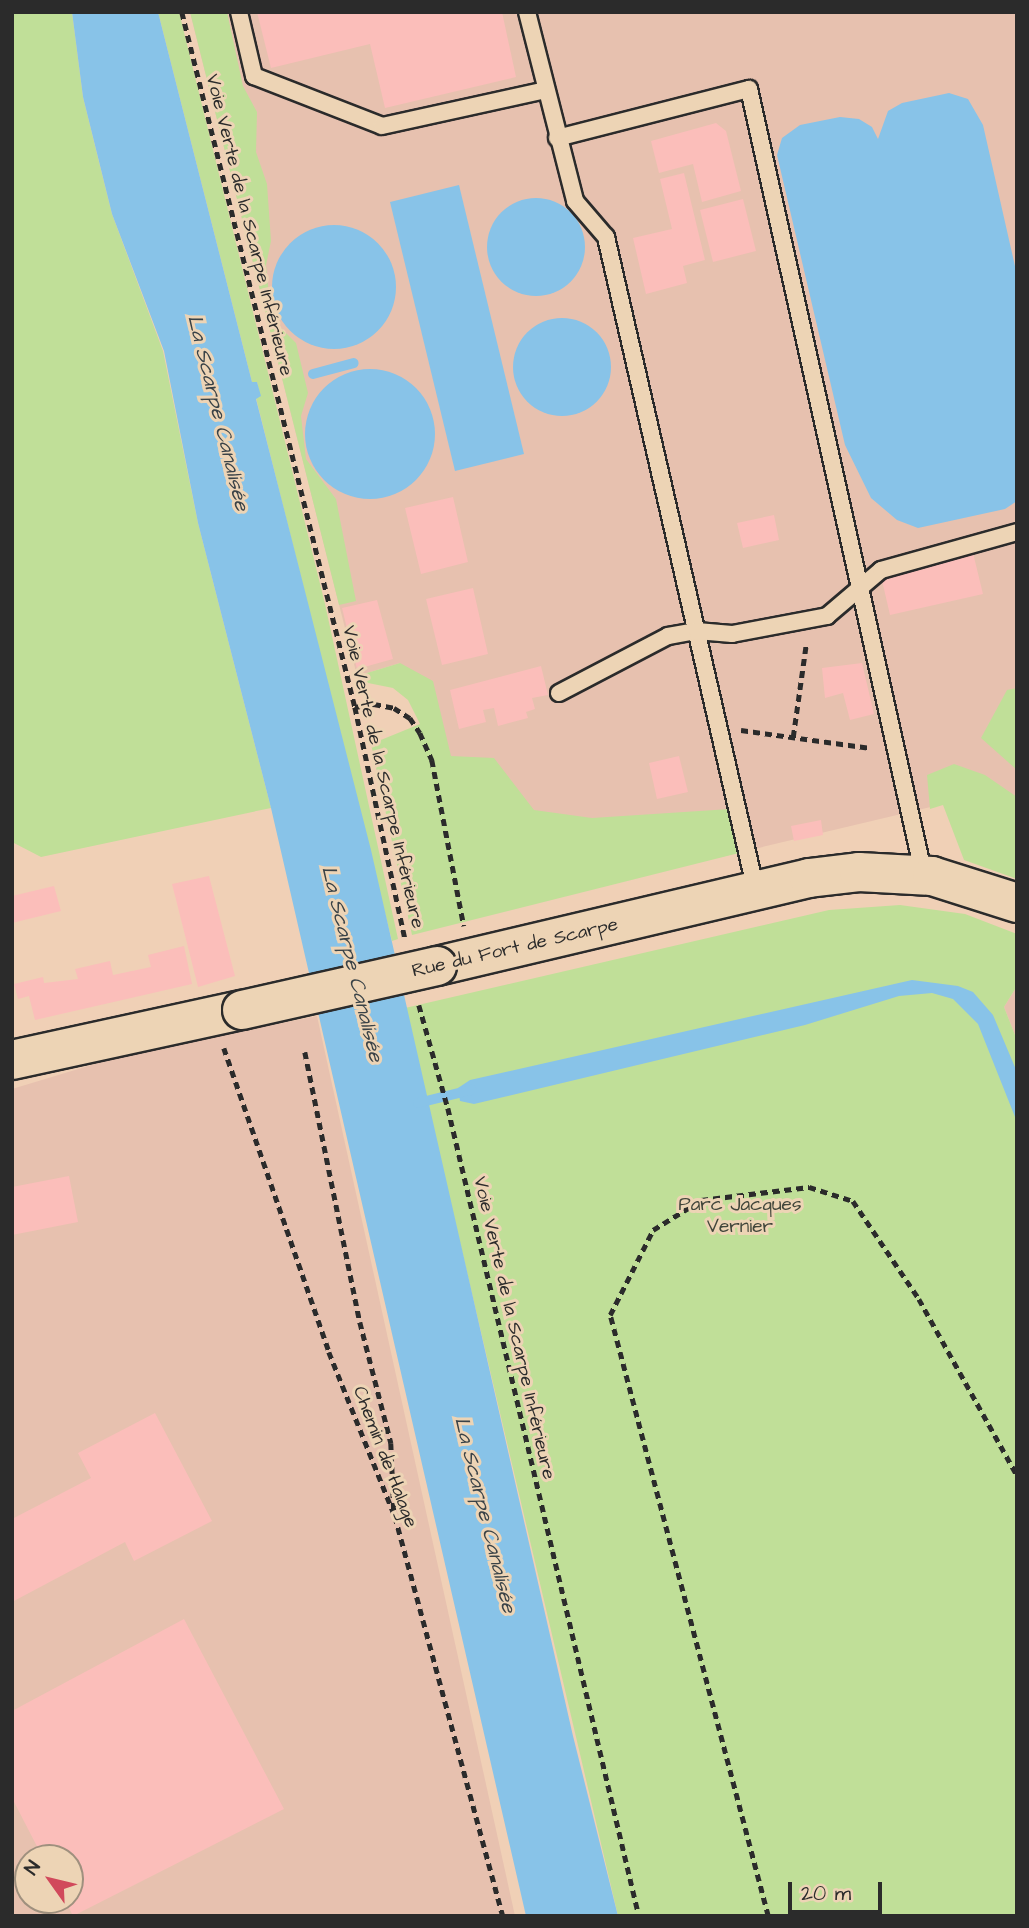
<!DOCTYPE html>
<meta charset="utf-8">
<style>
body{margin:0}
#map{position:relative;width:1029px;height:1928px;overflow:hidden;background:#f0d0b6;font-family:"Architects Daughter",sans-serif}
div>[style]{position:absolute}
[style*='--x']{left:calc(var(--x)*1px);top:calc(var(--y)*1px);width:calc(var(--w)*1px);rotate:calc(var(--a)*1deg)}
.built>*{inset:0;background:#e7c1af}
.green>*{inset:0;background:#c0df98}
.water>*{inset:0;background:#88c3e8}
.round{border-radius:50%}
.stream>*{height:10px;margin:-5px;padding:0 5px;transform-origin:5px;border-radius:5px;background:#88c3e8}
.building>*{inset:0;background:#fbbeba}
.path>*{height:4.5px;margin-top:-2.25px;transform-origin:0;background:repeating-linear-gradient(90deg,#2b2b2b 0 7px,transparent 0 12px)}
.roads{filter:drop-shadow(2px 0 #2b2b2b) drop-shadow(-2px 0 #2b2b2b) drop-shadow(0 2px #2b2b2b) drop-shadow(0 -2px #2b2b2b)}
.lane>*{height:16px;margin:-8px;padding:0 8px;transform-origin:8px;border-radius:8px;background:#edd4b5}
.secondary>*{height:38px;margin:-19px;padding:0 19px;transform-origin:19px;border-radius:19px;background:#edd4b5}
.bridges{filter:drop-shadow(2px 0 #2b2b2b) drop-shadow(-2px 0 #2b2b2b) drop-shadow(0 2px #2b2b2b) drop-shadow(0 -2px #2b2b2b)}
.secondary-bridge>*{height:38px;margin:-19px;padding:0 19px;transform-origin:19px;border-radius:19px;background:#edd4b5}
span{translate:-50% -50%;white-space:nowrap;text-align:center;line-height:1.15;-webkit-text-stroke:6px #edd4b5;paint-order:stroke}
.street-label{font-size:19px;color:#2b2b2b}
.park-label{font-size:19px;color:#41463b}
.water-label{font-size:21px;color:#394247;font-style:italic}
.frame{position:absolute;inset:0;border:14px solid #2b2b2b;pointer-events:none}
.north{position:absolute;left:14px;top:1844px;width:70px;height:70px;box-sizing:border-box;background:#edd4b5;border:2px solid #9f907e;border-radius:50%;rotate:304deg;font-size:19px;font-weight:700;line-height:28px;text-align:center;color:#2b2b2b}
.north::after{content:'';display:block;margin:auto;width:24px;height:32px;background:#d1495b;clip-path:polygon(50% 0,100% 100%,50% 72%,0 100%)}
.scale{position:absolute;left:788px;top:1882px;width:94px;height:32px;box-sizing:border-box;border:4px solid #2b2b2b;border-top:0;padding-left:9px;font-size:21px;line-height:24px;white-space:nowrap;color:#2b2b2b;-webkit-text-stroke:5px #edd4b5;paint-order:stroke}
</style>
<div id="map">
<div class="built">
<div style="clip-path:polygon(190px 12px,1017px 12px,1017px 851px,956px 801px,489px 912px,400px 663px,357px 676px)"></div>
<div style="clip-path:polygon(1017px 986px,1017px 1040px,1004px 1007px)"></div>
<div style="clip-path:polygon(evenodd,317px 1016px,515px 1916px,12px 1916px,12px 1089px,128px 1054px,317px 1016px,28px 1858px,70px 1858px,70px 1900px,28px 1900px,28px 1858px)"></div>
</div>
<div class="green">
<div style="clip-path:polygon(12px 12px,72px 12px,83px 97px,99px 162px,112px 214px,163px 351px,198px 523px,271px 808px,41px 857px,12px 842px)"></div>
<div style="clip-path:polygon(158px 12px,179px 12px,325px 604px,398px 939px,392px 941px,256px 398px,260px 396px,257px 382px,252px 382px)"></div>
<div style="clip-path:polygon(190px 12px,227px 12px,243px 86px,257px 112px,256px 152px,267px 184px,271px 241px,266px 265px,270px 306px,278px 325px,296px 343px,308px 393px,301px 416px,306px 459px,336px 499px,356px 601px,339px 605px)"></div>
<div style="clip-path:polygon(400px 663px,433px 681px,451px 756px,494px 758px,534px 810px,592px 818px,730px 809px,739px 853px,412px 935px,371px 744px,420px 724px,408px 700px,393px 688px,363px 682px,357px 676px)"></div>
<div style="clip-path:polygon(1017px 688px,1017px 770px,981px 738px,1007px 690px)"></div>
<div style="clip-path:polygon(954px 764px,985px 775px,1017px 797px,1017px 879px,964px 860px,943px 805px,930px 809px,927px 775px)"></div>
<div style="clip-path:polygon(900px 905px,965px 914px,1017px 934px,1017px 986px,1004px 1007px,1017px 1040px,1017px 1916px,618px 1916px,405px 1008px,829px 910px)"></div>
</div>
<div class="water">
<div style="clip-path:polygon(72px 12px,158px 12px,252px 382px,257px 382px,261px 396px,256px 399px,371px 850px,573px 1736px,618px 1916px,526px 1916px,271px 808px,198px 523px,164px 351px,112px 214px,83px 97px)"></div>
<div style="clip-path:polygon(949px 93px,968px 99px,983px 125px,1017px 275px,1017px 501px,1005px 509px,918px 528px,897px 520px,871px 498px,845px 445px,777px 155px,782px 138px,800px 125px,840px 117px,859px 119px,872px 127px,878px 139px,888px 111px,902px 103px)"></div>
<div style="clip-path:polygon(459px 185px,524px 454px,455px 471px,390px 202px)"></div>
<div class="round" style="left:487px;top:198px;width:98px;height:98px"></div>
<div class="round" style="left:272px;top:225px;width:124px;height:124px"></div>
<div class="round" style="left:513px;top:318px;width:98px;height:98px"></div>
<div class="round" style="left:305px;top:369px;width:130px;height:130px"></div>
<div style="clip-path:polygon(912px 980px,958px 986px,973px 992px,993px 1015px,1017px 1072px,1017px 1122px,978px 1024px,953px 999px,932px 993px,899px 996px,805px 1025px,474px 1104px,460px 1101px,458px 1088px,470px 1080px)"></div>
</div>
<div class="stream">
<div style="--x:313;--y:374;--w:42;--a:-15"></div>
<div style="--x:418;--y:1103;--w:55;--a:-13.8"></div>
</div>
<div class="building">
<div style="clip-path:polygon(257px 12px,502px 12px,516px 77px,385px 108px,370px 44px,271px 68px)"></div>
<div style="clip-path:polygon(716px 123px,726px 131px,741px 191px,702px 202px,693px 164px,659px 173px,651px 141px)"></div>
<div style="clip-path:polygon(684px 173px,705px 260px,683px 266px,687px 283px,646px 294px,633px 238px,672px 229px,660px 179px)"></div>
<div style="clip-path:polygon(743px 199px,756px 251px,713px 262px,700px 210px)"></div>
<div style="clip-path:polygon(453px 497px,468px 562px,421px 574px,405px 508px)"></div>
<div style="clip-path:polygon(774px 515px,779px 540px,743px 548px,737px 523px)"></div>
<div style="clip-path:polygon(973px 553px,983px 594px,890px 615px,881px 576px)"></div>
<div style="clip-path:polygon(473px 588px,488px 654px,442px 665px,426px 599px)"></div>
<div style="clip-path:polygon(377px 600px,393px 659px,357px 669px,342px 608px)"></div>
<div style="clip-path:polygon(862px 663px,874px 714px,850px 720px,843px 693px,825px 698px,822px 668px)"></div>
<div style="clip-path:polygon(541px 666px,548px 695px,532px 698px,535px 709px,526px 712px,528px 718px,498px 726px,494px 708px,483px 710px,486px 722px,459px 729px,450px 690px)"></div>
<div style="clip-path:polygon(679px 756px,688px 792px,657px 799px,649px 763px)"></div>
<div style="clip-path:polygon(821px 820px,823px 835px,794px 841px,791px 826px)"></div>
<div style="clip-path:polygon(209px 876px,235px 976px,198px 987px,172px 884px)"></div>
<div style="clip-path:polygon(54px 886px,61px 911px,12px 923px,12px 896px)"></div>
<div style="clip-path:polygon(184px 946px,192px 984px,35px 1020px,29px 996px,18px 999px,14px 984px,43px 977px,44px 983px,78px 979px,75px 969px,110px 961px,113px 975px,151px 967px,148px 955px)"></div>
<div style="clip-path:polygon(69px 1176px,78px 1222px,12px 1235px,12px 1187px)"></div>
<div style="clip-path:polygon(155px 1413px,212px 1521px,134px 1561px,125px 1542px,12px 1602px,12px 1519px,91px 1478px,78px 1453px)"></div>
<div style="clip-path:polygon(184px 1619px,284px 1809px,73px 1916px,65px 1900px,70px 1900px,70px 1858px,43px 1858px,12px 1798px,12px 1711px)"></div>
</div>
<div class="path">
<div style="--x:182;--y:12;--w:716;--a:76.02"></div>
<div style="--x:355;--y:707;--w:236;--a:77.8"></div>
<div style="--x:355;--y:707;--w:19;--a:-9"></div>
<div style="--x:374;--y:704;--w:20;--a:11"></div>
<div style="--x:394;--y:708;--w:19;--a:32"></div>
<div style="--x:410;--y:718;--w:18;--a:56"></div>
<div style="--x:420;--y:733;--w:30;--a:66"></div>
<div style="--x:432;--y:760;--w:169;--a:79.1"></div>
<div style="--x:741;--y:730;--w:131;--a:7.9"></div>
<div style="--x:793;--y:737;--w:94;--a:-82"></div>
<div style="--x:419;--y:1005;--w:107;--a:74.3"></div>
<div style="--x:448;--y:1108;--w:830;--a:76.7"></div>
<div style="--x:224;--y:1048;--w:322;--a:70.9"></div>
<div style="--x:329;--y:1352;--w:177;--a:68.1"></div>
<div style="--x:395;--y:1516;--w:414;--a:74.9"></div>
<div style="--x:305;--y:1052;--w:276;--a:78.5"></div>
<div style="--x:360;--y:1322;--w:125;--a:75.6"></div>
<div style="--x:391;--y:1443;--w:68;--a:87.5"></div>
<div style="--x:768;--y:1916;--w:621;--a:-104.73"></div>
<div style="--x:610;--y:1315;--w:95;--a:-63.2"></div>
<div style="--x:653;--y:1230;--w:57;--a:-32"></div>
<div style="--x:701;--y:1200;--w:109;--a:-6.9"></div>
<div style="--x:809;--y:1187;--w:46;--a:17.7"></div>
<div style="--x:853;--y:1201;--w:118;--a:56"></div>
<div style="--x:919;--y:1299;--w:201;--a:60.9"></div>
</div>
<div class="roads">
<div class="lane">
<div style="--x:239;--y:12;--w:66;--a:76.8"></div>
<div style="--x:254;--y:76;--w:137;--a:21.3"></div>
<div style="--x:382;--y:126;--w:168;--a:-12.4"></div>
<div style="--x:527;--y:12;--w:195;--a:75.7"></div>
<div style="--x:575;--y:201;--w:48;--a:49.3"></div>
<div style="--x:606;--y:237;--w:671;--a:77.08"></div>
<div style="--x:557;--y:138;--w:198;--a:-14.3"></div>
<div style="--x:749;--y:89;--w:806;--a:77.46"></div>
<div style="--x:559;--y:693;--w:123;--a:-27.6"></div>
<div style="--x:668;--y:636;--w:29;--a:-10"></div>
<div style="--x:697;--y:631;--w:35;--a:5"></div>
<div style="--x:732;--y:634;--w:97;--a:-10.7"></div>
<div style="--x:827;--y:616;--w:71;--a:-40.4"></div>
<div style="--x:881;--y:570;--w:141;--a:-15.6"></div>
</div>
<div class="secondary">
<div style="--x:437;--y:966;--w:382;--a:-13.3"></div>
<div style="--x:809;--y:878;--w:50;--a:-6.8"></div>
<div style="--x:859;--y:872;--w:73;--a:3.1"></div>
<div style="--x:932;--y:876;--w:89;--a:17.6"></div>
<div style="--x:12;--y:1060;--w:235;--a:-12.3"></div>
</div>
</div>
<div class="bridges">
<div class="secondary-bridge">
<div style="--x:242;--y:1010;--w:200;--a:-12.7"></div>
</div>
</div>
<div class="street-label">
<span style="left:249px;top:225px;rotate:76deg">Voie Verte de la Scarpe Inférieure</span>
<span style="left:383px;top:777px;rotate:77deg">Voie Verte de la Scarpe Inférieure</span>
<span style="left:515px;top:948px;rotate:-13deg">Rue du Fort de Scarpe</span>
<span style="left:514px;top:1328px;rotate:77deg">Voie Verte de la Scarpe Inférieure</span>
<span style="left:385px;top:1457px;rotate:69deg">Chemin de Halage</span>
</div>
<div class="park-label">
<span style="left:740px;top:1216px">Parc Jacques<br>Vernier</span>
</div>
<div class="water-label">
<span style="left:218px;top:413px;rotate:76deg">La Scarpe Canalisée</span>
<span style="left:352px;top:964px;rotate:76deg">La Scarpe Canalisée</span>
<span style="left:485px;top:1515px;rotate:76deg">La Scarpe Canalisée</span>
</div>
<div class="frame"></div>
<div class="north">N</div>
<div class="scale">20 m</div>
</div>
